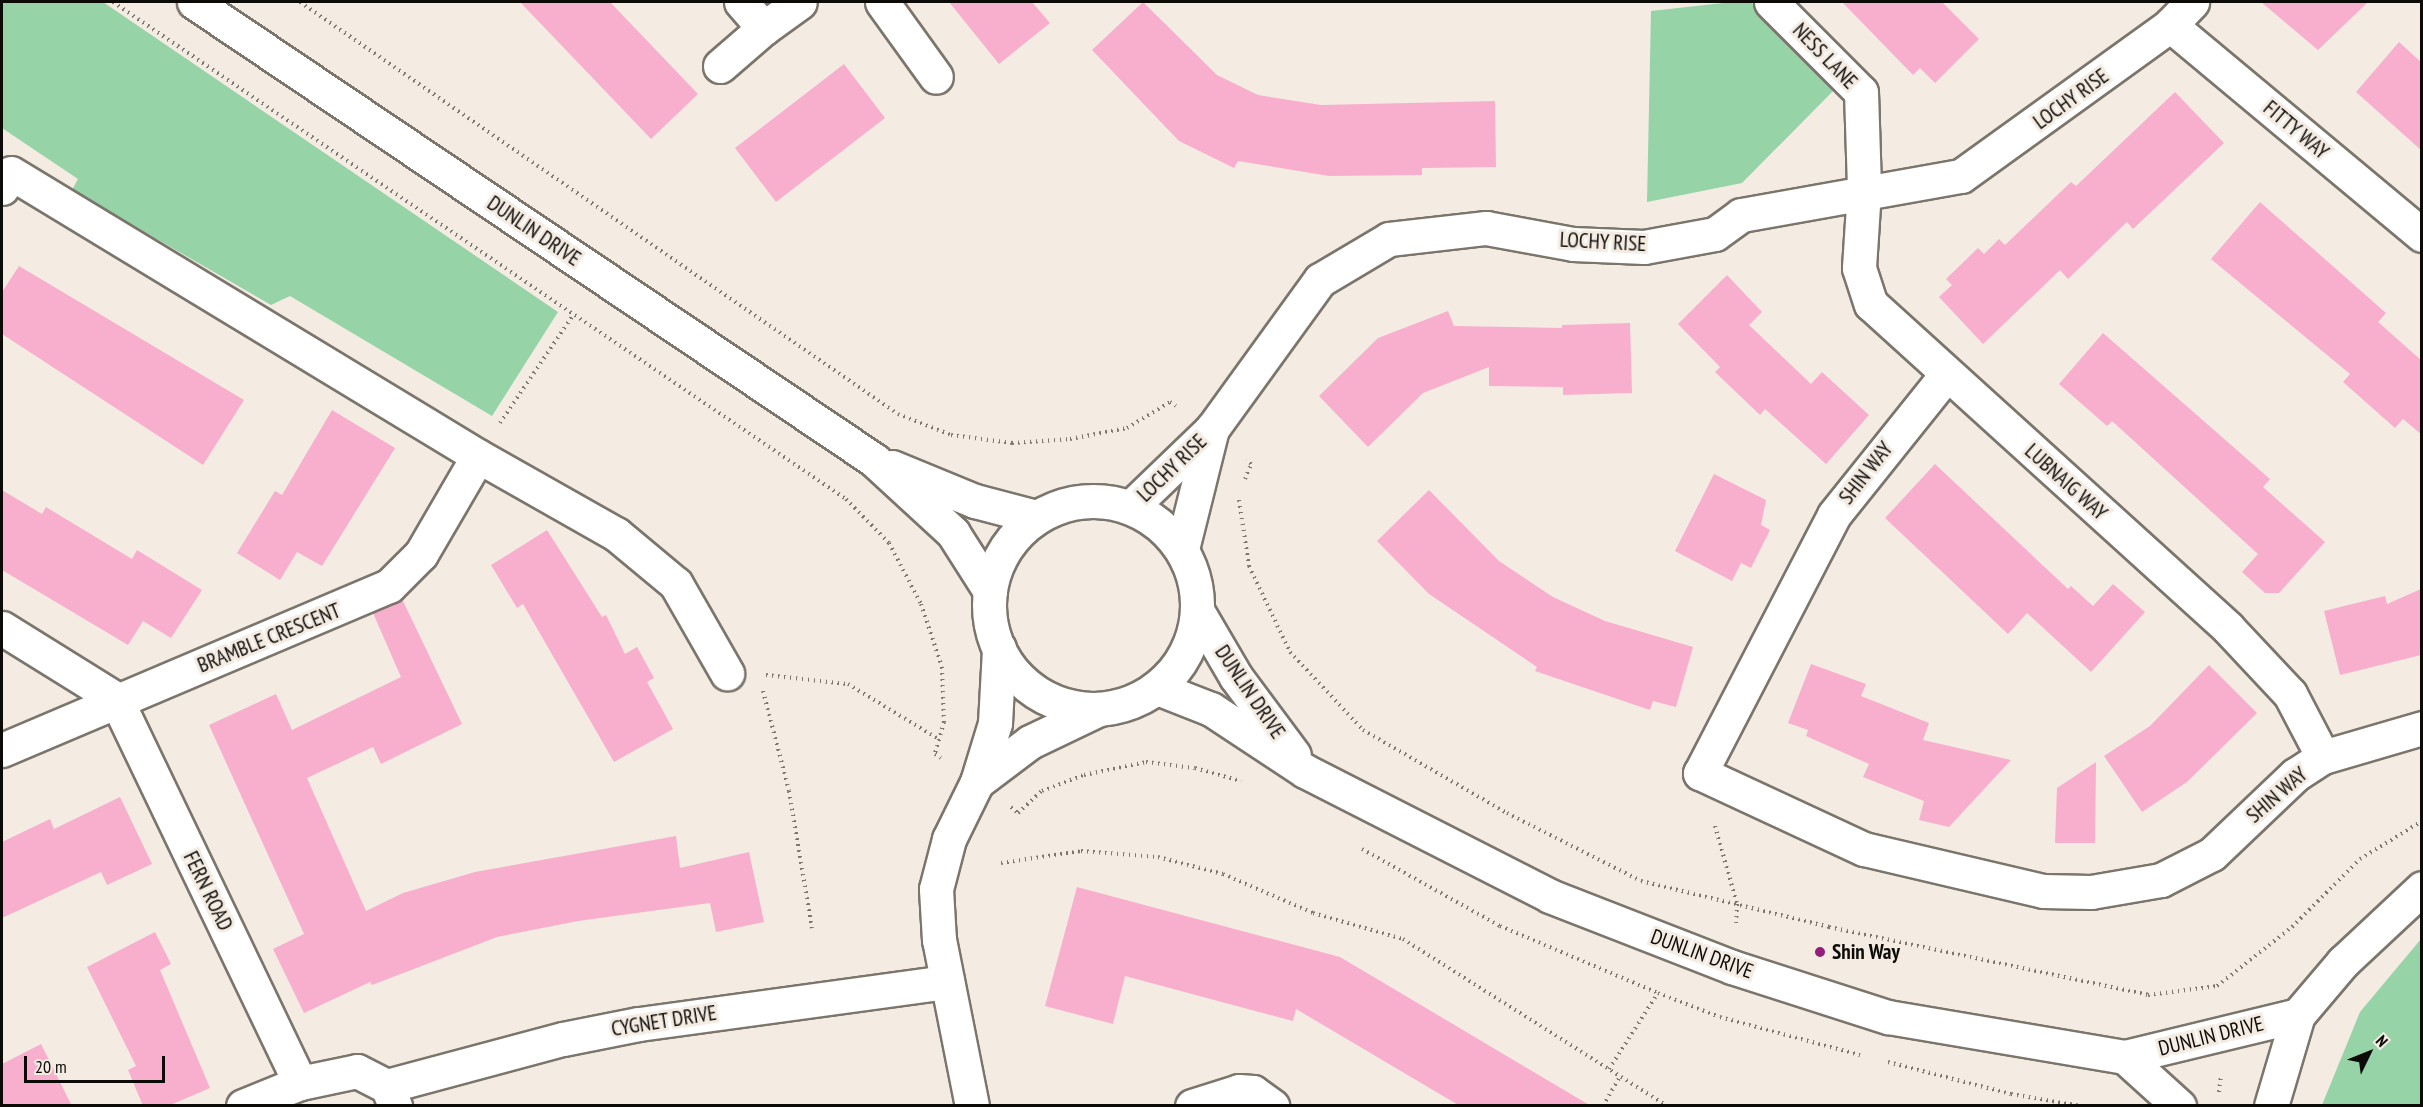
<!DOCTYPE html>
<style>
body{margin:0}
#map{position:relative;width:2423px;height:1107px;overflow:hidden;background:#f4ece3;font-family:"PT Sans Narrow",sans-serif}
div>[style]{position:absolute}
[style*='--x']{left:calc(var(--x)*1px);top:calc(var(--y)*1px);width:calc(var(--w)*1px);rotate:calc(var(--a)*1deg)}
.green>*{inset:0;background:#96d3a6}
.building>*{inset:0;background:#f8afcd}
.path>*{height:4px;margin-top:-2px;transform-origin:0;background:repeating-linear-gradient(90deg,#7c7771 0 1.5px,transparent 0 6px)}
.roads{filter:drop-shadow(2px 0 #7b756c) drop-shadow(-2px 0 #7b756c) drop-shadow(0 2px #7b756c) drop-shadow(0 -2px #7b756c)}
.minor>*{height:33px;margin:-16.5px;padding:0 16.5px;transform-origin:16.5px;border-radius:16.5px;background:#fff}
.tertiary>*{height:33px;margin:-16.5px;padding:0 16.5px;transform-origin:16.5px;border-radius:16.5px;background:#fff}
.tertiary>.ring{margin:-16.5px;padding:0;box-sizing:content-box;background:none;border:33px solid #fff;border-radius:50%}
.dots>*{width:16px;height:16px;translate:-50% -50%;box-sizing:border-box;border:3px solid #f4ece3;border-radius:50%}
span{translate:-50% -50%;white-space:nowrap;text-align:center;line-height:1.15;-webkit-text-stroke:6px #f4ece3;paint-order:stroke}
.street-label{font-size:21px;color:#0d0b08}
.poi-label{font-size:21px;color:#0d0b08;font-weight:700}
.left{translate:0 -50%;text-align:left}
.frame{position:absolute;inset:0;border:3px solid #0d0b08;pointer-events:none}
.north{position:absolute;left:2339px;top:1023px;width:60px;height:60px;-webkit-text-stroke:4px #f4ece3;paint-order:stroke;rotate:47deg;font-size:16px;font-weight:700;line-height:24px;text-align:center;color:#0d0b08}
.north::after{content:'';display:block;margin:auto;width:21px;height:27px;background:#0d0b08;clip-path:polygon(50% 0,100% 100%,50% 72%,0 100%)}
.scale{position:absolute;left:24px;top:1056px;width:141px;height:27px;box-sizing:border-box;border:3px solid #0d0b08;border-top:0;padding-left:8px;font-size:18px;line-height:21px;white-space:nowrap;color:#0d0b08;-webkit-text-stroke:4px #f4ece3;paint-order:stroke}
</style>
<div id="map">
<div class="green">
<div style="clip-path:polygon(2px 2px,103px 2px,558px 312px,492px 416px,290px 296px,271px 305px,72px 190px,78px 179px,2px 128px)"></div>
<div style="clip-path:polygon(1732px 2px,1751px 2px,1839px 85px,1742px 183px,1647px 202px,1651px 11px)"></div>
<div style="clip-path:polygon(2421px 939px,2421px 1105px,2322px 1105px,2360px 1012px)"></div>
</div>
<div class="building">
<div style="clip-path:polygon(520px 2px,610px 2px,698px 94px,651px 139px)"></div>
<div style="clip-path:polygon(949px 2px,1032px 2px,1050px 23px,999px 64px)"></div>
<div style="clip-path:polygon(1143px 2px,1217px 75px,1258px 95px,1321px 105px,1495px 101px,1496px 167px,1422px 168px,1422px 175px,1329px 176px,1238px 161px,1234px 168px,1179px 141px,1092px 50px)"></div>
<div style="clip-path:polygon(1842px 2px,1942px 2px,1979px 39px,1935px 83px,1920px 68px,1913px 75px)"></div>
<div style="clip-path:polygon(2261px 2px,2368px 2px,2318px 50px)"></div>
<div style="clip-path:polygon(2399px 42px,2421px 62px,2421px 150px,2356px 92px)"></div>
<div style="clip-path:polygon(844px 64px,885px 118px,776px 202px,735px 148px)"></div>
<div style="clip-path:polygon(2175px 92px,2224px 143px,2133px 229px,2127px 222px,2068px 279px,2060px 270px,1983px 344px,1939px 297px,1952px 285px,1946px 279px,1978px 248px,1984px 254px,1999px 239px,2005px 245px,2071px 182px,2076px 186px)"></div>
<div style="clip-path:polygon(2260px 202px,2386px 313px,2378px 322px,2421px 360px,2421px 434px,2403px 419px,2395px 428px,2343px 382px,2350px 374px,2211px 259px)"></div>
<div style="clip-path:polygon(19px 266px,244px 400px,203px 465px,2px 334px,2px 292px)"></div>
<div style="clip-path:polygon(1727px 275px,1762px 312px,1749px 325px,1811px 384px,1822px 372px,1869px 415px,1826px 464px,1765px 409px,1760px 415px,1715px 372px,1720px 367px,1678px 324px)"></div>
<div style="clip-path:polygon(1448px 311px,1454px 326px,1562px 328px,1562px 325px,1630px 323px,1632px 393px,1563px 395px,1563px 387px,1489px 386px,1489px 367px,1423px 393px,1368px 447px,1319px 396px,1378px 338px)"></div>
<div style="clip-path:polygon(2103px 333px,2270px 479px,2263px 487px,2325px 542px,2279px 593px,2265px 593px,2242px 572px,2258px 554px,2112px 421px,2107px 426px,2059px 384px)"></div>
<div style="clip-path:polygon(332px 410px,395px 448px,322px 566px,297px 552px,280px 580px,237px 553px,275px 491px,282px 495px)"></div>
<div style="clip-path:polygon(1935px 464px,2068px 589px,2071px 586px,2093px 606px,2113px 584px,2145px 612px,2091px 672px,2027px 613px,2008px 634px,1885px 518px)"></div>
<div style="clip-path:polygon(1714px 474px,1766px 500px,1761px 525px,1770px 530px,1751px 568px,1741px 563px,1732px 581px,1675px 551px)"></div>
<div style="clip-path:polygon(2px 490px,42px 514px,46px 507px,132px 559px,137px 550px,202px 590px,171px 638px,143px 621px,128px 645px,2px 570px)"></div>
<div style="clip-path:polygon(1429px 490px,1499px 561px,1553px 597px,1605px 621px,1693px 647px,1676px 707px,1653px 701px,1650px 710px,1535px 671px,1537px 667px,1429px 594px,1377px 541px)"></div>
<div style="clip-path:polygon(547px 530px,602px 617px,606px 615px,625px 654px,637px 647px,654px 678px,647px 682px,673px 729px,614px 762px,523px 604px,517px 608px,491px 565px)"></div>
<div style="clip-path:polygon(2421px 589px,2421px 655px,2340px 675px,2324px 611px,2385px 596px,2387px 604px)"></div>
<div style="clip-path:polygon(402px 599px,462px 724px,381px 764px,373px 747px,307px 778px,366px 911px,403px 893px,475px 872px,676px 836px,680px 868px,749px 852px,764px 922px,716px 932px,710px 903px,578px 921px,497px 937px,372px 985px,370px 982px,304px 1013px,273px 949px,304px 934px,209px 725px,276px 694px,292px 730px,401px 677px,373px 613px)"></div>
<div style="clip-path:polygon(1811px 664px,1866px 684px,1861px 696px,1929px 723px,1923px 740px,2011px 760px,1949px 827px,1919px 820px,1924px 801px,1863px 777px,1869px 764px,1806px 736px,1808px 730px,1788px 723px)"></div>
<div style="clip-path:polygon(2209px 665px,2257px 713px,2187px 782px,2142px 812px,2104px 756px,2150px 726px)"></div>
<div style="clip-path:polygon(2096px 762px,2095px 843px,2055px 843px,2057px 788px)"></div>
<div style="clip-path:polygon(120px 797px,152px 864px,107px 885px,101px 872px,2px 918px,2px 842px,50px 819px,54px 829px)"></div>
<div style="clip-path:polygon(1077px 887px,1340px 957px,1591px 1106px,1460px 1106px,1296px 1009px,1293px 1021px,1125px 976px,1113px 1024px,1045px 1006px)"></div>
<div style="clip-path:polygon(155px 932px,171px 964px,160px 970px,210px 1088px,168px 1106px,143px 1106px,128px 1070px,136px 1066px,87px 967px)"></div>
<div style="clip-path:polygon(41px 1044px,72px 1106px,2px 1106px,2px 1064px)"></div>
</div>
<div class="path">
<div style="--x:113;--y:2;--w:886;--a:34.14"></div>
<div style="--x:846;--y:499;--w:62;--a:45.7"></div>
<div style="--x:889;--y:543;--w:69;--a:62.3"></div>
<div style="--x:921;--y:604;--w:66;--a:71.6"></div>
<div style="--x:942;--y:667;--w:55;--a:87.9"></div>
<div style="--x:944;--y:722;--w:33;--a:106"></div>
<div style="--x:935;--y:754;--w:7;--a:34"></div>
<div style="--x:300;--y:2;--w:726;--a:34.57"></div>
<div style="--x:898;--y:414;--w:57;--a:21.6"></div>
<div style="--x:951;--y:435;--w:62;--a:7.5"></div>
<div style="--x:1012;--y:443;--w:58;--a:-3.9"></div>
<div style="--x:1070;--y:439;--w:58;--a:-10.9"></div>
<div style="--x:1127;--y:428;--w:50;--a:-31.2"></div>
<div style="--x:1170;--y:402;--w:7;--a:34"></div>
<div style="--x:500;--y:423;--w:130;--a:-55.9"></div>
<div style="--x:1245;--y:479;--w:16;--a:-68"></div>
<div style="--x:1251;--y:464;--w:6;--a:-129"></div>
<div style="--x:1239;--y:500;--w:67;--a:81.4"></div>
<div style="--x:1249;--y:566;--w:95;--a:64.5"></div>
<div style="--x:1290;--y:652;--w:107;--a:46.9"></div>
<div style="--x:1363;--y:730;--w:166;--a:30"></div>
<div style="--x:1507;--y:813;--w:150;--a:26.9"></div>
<div style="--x:1641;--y:881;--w:194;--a:13.7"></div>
<div style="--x:1829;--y:927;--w:326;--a:12"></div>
<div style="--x:2148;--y:995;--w:70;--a:-7.4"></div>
<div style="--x:2217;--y:986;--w:95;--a:-38.2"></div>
<div style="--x:2292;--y:927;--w:96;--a:-45"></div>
<div style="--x:2360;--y:859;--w:73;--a:-31.5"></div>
<div style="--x:766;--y:675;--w:82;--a:6.3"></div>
<div style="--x:848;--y:684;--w:108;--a:31.3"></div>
<div style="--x:763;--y:691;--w:103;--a:75.4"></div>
<div style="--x:789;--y:791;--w:139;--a:80.5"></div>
<div style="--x:1011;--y:807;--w:9;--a:41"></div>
<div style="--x:1018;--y:813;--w:33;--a:-43"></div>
<div style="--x:1042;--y:791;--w:45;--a:-20.9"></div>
<div style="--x:1084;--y:775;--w:63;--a:-11.8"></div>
<div style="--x:1146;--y:762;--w:49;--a:7"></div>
<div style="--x:1195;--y:768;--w:48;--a:15.8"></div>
<div style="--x:1715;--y:826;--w:81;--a:74.2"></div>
<div style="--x:1737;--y:904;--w:19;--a:93"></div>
<div style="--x:1362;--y:849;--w:158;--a:29.2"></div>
<div style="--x:1500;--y:926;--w:172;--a:23"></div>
<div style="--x:1658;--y:993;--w:66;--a:21.2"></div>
<div style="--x:1720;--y:1017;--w:145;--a:15.2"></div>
<div style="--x:1001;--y:863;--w:81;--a:-8.5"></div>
<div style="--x:1081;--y:851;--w:77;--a:4.5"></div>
<div style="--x:1158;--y:857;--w:67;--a:14.7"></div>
<div style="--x:1223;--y:874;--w:98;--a:23.4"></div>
<div style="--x:1313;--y:913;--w:94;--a:16.1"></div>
<div style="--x:1403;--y:939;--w:312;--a:32.3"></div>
<div style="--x:1888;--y:1062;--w:127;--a:14.6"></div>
<div style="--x:2011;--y:1094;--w:71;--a:9.7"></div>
<div style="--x:1609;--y:1069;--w:90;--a:-57.2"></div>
<div style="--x:2219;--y:1092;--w:16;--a:-83"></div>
<div style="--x:1603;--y:1106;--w:34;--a:-60"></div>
</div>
<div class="roads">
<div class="minor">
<div style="--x:741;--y:2;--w:35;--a:49"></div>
<div style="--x:764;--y:28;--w:44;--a:-35.8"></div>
<div style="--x:882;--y:2;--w:92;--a:54.2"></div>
<div style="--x:1771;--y:2;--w:127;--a:45"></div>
<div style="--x:1861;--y:92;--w:98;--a:88.2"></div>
<div style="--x:1864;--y:190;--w:78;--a:93.7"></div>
<div style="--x:1859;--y:268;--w:38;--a:72"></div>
<div style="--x:1871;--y:304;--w:482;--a:42.2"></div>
<div style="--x:2228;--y:628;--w:91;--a:46.8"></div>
<div style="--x:2290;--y:694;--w:71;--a:62.4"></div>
<div style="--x:2170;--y:25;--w:328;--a:39.8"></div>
<div style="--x:720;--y:66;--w:58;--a:-40.8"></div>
<div style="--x:2;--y:188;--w:17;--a:-59"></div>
<div style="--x:11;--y:173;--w:546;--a:31.22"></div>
<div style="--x:478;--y:456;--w:159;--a:29.5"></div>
<div style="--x:616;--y:534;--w:78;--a:39.8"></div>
<div style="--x:676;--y:584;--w:103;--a:60.2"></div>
<div style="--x:1946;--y:375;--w:179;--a:128.7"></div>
<div style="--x:1834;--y:515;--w:291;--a:117.4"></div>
<div style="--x:1700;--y:773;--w:181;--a:24.9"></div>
<div style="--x:1864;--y:849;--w:184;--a:13.2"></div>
<div style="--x:2043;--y:891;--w:48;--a:1.2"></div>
<div style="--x:2091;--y:892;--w:71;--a:-9.7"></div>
<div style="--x:2161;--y:880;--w:57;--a:-27"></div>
<div style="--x:2212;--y:854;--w:115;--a:-43.6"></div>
<div style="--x:2295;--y:775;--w:33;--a:-33"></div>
<div style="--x:2323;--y:757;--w:103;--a:-16.3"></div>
<div style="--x:1131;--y:507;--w:112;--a:-43.9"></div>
<div style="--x:1212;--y:429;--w:184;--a:-54.1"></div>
<div style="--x:1320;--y:280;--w:80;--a:-30.7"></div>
<div style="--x:1389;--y:239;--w:98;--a:-6.5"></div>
<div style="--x:1486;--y:228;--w:88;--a:10.4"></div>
<div style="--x:1573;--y:244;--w:71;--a:2.4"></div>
<div style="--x:1644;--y:247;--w:72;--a:-10.4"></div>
<div style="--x:1715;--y:234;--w:32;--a:-36"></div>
<div style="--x:1741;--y:215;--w:223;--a:-10.1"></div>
<div style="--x:1961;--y:176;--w:258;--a:-35.8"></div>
<div style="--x:2170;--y:25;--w:32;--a:-46"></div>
<div style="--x:1182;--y:549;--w:124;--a:-76"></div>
<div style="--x:2;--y:628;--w:134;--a:31.9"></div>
<div style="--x:116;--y:699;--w:426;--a:64.4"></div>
<div style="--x:2;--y:750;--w:420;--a:-23"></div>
<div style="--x:389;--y:586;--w:45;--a:-45"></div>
<div style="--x:421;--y:554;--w:113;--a:-59.8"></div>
<div style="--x:977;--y:782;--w:66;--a:-37"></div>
<div style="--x:1030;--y:742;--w:74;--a:-25.5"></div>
<div style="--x:387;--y:1086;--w:182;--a:-15"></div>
<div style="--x:563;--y:1039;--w:77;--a:-11.2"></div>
<div style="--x:639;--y:1024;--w:311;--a:-7.8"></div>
<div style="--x:243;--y:1106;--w:61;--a:-22"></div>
<div style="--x:300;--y:1083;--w:58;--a:-11.9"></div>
<div style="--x:357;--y:1071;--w:34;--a:27"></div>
<div style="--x:387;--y:1086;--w:22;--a:68"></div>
<div style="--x:972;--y:1106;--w:169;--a:-101.2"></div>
<div style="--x:939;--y:940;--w:51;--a:-93.4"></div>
<div style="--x:936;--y:889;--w:52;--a:-75.4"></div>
<div style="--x:949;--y:839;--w:64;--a:-63.8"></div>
<div style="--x:977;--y:782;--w:62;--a:-73"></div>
<div style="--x:995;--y:723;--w:75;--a:-86.9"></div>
<div style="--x:1192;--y:1106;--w:49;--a:-17.7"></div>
<div style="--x:1239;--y:1091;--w:14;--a:4"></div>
<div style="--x:1253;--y:1092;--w:24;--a:36"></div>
</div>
<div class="tertiary">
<div style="--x:194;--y:2;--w:820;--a:33.96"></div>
<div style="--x:874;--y:460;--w:108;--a:42.7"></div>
<div style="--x:953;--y:533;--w:69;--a:57.5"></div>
<div style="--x:892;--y:467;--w:90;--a:22.3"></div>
<div style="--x:975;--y:501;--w:63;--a:14.7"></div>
<div class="ring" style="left:989px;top:501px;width:175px;height:175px"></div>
<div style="--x:1198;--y:612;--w:75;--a:59.7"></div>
<div style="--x:1236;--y:677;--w:97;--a:53.4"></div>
<div style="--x:1157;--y:688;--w:58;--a:21.3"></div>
<div style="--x:1211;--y:709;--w:113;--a:33.4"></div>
<div style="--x:1305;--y:771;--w:275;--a:27"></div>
<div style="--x:1550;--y:896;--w:195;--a:21.3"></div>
<div style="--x:1732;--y:967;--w:164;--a:17.8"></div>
<div style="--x:1888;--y:1017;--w:240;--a:9.6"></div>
<div style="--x:2125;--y:1057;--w:178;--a:-13.6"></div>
<div style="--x:2125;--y:1057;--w:73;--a:42.2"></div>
<div style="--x:2271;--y:1106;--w:95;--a:-73.5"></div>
<div style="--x:2298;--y:1015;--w:70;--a:-49.7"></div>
<div style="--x:2343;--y:962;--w:108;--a:-43.1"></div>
</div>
</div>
<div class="dots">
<div style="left:1820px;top:952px;background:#931e7b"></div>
</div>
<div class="street-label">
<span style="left:1825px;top:56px;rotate:46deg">NESS LANE</span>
<span style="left:2071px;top:99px;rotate:-36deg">LOCHY RISE</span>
<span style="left:2296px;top:130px;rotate:40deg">FITTY WAY</span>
<span style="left:534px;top:231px;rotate:34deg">DUNLIN DRIVE</span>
<span style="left:1603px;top:242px;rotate:3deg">LOCHY RISE</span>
<span style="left:1172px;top:468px;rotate:-44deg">LOCHY RISE</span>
<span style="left:1866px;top:473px;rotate:-52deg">SHIN WAY</span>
<span style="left:2066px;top:482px;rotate:42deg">LUBNAIG WAY</span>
<span style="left:269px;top:638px;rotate:-22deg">BRAMBLE CRESCENT</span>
<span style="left:1250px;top:692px;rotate:56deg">DUNLIN DRIVE</span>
<span style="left:2277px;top:795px;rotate:-41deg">SHIN WAY</span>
<span style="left:208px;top:891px;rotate:64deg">FERN ROAD</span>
<span style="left:1702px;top:954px;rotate:20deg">DUNLIN DRIVE</span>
<span style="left:664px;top:1021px;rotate:-9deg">CYGNET DRIVE</span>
<span style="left:2211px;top:1036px;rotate:-14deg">DUNLIN DRIVE</span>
</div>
<div class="poi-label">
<span class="left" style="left:1832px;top:952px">Shin Way</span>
</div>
<div class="frame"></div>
<div class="north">N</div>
<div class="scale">20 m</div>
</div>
